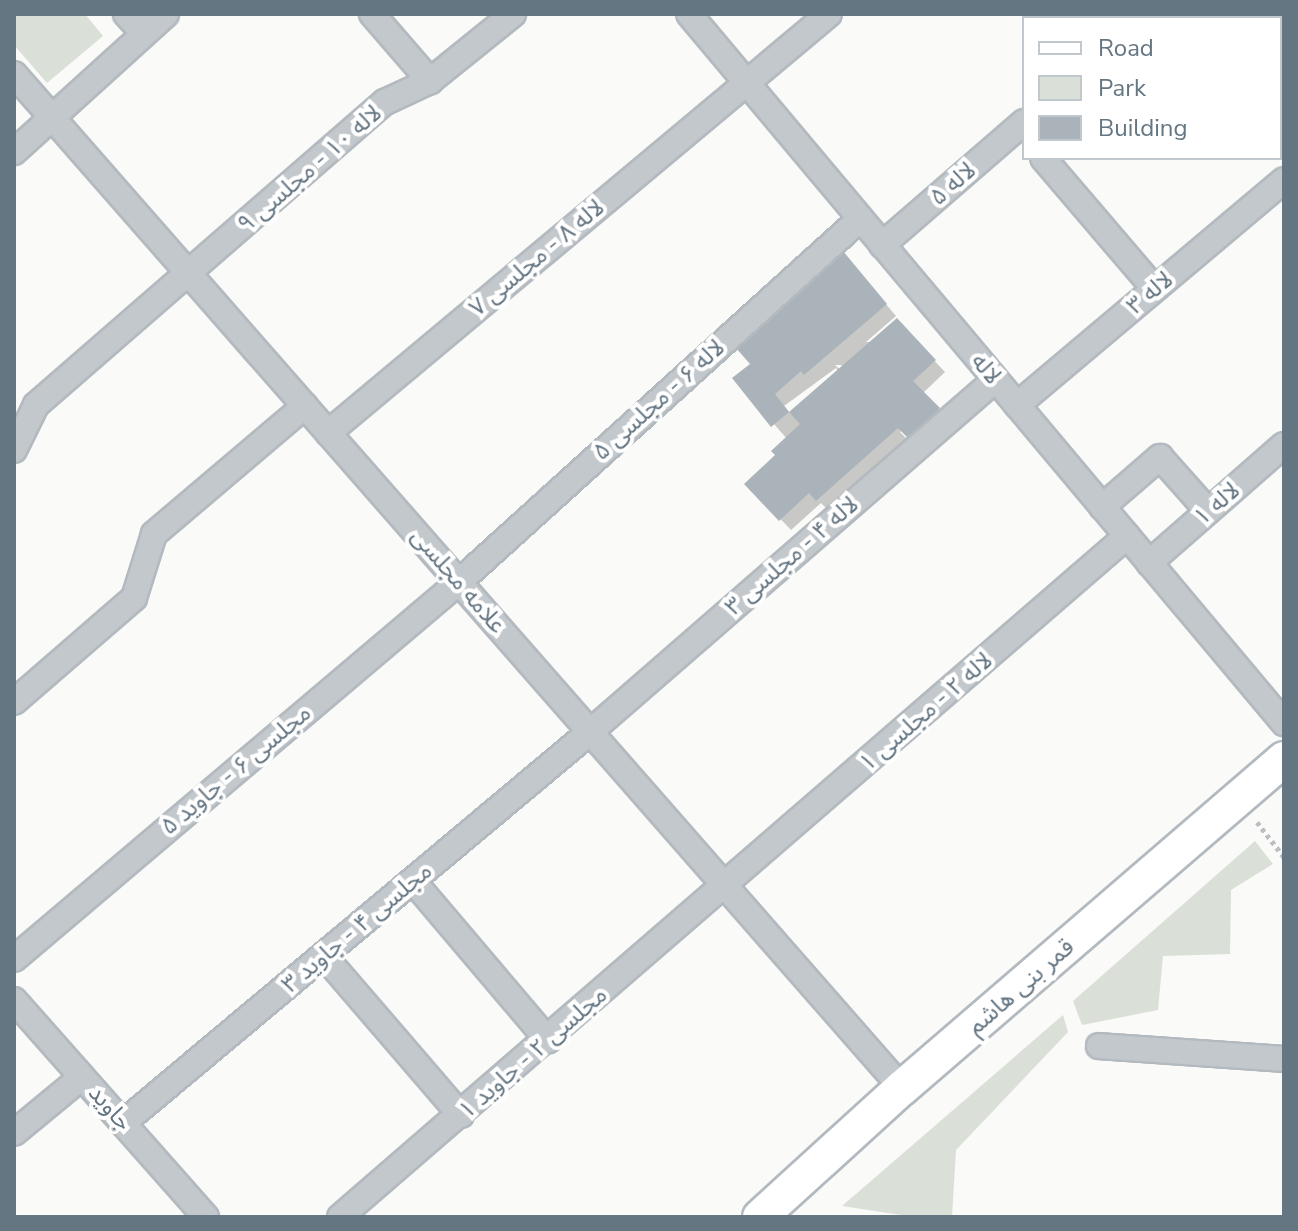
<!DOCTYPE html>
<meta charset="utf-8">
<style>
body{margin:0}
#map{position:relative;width:1298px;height:1231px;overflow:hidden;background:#fafaf8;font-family:"Nunito Sans","Noto Sans Arabic",sans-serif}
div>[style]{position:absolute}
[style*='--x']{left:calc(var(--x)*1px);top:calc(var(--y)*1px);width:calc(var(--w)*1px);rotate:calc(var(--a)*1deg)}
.green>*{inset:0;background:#dadfd7}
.shadow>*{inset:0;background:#0003}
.building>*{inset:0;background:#aab3b9}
.path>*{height:5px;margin-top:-2.5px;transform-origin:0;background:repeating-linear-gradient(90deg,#bbbfc2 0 4px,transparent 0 8px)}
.roads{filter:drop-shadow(2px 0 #b3babf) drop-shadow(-2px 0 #b3babf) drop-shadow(0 2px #b3babf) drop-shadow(0 -2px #b3babf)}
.street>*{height:24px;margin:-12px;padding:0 12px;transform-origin:12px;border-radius:12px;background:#c3c8cc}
.secondary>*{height:34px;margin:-17px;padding:0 17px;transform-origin:17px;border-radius:17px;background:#fff}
span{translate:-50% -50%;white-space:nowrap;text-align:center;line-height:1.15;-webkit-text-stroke:8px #fff;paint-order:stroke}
.street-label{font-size:24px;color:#657683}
.frame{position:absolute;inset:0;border:16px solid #657683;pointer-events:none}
.legend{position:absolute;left:1022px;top:16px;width:260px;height:144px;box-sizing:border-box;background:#fff;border:2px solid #c1c8cd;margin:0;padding:10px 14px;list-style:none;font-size:24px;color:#657683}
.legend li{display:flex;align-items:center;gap:16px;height:40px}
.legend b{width:40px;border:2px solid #c1c8cd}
</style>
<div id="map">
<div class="green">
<div style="clip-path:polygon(14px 14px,85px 14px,103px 36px,47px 83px,14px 45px)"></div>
<div style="clip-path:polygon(1255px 841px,1273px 864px,1231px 890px,1230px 954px,1163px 956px,1158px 1010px,1082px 1025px,1073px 1001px)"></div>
<div style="clip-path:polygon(1063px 1015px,1068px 1032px,956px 1150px,952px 1217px,914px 1217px,842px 1206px)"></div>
</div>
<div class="shadow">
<div style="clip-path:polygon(evenodd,853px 265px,896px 316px,866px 342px,876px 342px,897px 321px,945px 372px,923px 393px,955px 426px,926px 453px,903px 430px,900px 432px,908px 440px,828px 510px,821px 503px,791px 530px,747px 484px,778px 455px,787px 439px,735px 379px,753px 364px,791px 303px,853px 265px,835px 365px,841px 365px,848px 373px,846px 375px,835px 365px,853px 265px,836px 368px,838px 371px,791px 414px,784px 406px,836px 368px)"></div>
</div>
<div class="building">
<div style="clip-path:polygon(843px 251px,887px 304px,804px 375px,801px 371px,775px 394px,789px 412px,771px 427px,732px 378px,750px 364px,736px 348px,762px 326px,758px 322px,788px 297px,791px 300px)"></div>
<div style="clip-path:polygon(897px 318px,936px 360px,913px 381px,940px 408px,908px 438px,898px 428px,816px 501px,809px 493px,779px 521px,744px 484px,775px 455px,771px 451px,800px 424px,789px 412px)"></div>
</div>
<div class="path">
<div style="--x:1257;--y:822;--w:44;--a:52.4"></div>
</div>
<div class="roads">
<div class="street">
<div style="--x:126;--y:14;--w:26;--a:47"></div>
<div style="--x:372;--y:14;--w:89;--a:49.1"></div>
<div style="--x:689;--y:14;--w:926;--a:50"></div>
<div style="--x:1246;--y:14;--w:6;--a:45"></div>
<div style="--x:1143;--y:18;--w:6;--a:-45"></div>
<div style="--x:1280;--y:54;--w:6;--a:45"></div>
<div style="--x:14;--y:74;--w:1348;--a:48.79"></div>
<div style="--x:14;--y:152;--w:205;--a:-42.2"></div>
<div style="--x:1043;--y:158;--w:172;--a:49.5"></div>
<div style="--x:882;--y:245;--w:188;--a:-40.9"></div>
<div style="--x:1017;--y:405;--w:349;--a:-40.1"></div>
<div style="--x:328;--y:433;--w:653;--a:-39.91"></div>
<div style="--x:14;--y:450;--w:50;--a:-63.9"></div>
<div style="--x:36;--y:405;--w:462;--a:-41"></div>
<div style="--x:385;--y:102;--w:50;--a:-25"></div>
<div style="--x:430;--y:81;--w:107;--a:-38.9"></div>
<div style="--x:1102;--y:507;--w:77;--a:-40.8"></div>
<div style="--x:1160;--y:457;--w:72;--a:48.4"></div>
<div style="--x:1149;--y:563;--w:179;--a:-41.2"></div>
<div style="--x:14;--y:702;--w:159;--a:-40.9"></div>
<div style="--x:134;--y:598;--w:67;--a:-72.6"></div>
<div style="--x:154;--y:534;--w:198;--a:-40.3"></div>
<div style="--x:413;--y:881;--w:209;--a:49.7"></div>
<div style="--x:324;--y:956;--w:210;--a:49.3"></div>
<div style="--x:14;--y:959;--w:583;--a:-40.27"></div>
<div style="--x:459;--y:582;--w:541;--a:-42.15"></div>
<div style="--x:14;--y:1000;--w:290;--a:48.5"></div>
<div style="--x:1099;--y:1046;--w:185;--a:4"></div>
<div style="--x:123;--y:1123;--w:609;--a:-39.94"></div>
<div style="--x:590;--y:732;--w:537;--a:-41"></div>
<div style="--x:14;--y:1133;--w:88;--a:-39.5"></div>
<div style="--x:340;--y:1217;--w:1041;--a:-40.87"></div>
</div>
<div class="secondary">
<div style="--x:760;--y:1217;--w:192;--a:-42.3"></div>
<div style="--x:902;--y:1088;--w:504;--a:-40.74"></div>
</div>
</div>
<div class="street-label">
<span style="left:310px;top:169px;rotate:-41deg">لاله ۱۰ - مجلسی ۹</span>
<span style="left:953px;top:184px;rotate:-41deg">لاله ۵</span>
<span style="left:537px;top:258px;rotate:-40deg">لاله ۸ - مجلسی ۷</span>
<span style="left:1150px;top:293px;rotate:-40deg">لاله ۳</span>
<span style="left:986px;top:369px;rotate:50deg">لاله</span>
<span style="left:659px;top:400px;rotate:-42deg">لاله ۶ - مجلسی ۵</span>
<span style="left:1217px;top:504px;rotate:-41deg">لاله ۱</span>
<span style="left:792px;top:556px;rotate:-41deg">لاله ۴ - مجلسی ۳</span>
<span style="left:458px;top:581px;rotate:49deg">علامه مجلسی</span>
<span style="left:926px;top:712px;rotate:-41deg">لاله ۲ - مجلسی ۱</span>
<span style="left:236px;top:770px;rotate:-40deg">مجلسی ۶ - جاوید ۵</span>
<span style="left:357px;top:928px;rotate:-40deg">مجلسی ۴ - جاوید ۳</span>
<span style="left:1021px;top:987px;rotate:-41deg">قمر بنی هاشم</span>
<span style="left:533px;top:1053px;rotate:-41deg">مجلسی ۲ - جاوید ۱</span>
<span style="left:110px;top:1108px;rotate:49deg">جاوید</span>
</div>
<div class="frame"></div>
<ul class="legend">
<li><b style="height:10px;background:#fff"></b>Road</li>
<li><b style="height:22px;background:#dadfd7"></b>Park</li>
<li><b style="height:22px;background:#aab3b9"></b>Building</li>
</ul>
</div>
